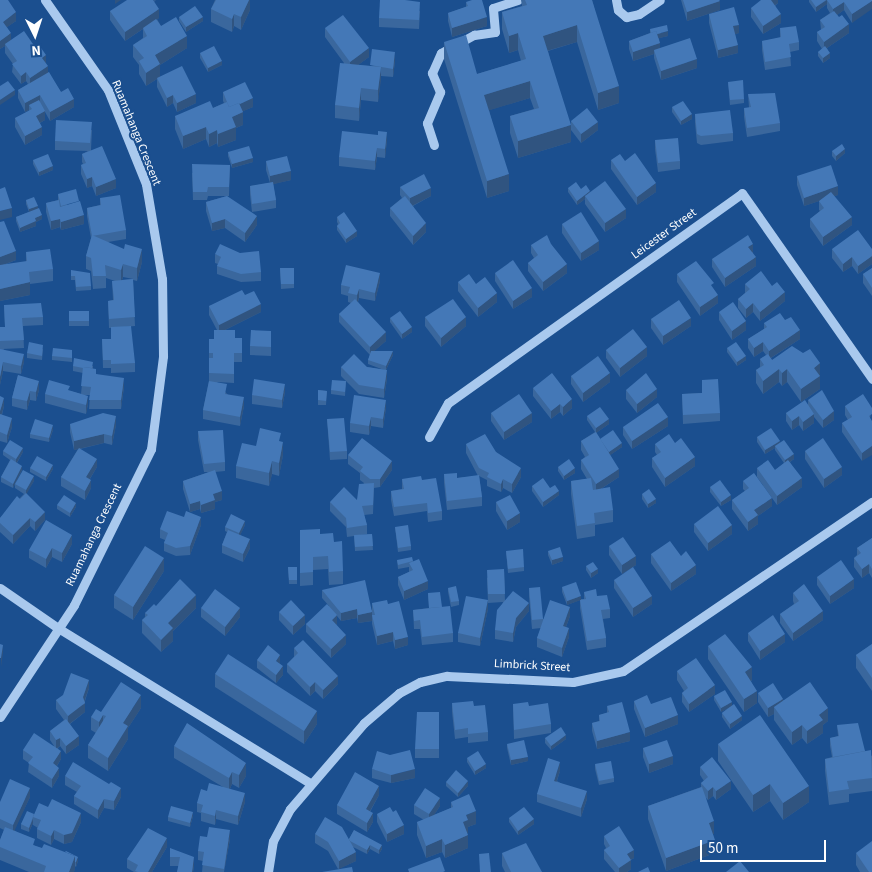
<!DOCTYPE html>
<style>
body{margin:0}
#map{position:relative;width:872px;height:872px;overflow:hidden;background:#1b4f8f;font-family:"Source Sans 3",sans-serif}
div>[style]{position:absolute}
[style*='--x']{left:calc(var(--x)*1px);top:calc(var(--y)*1px);width:calc(var(--w)*1px);rotate:calc(var(--a)*1deg)}
.minor>*{height:9px;margin:-4.5px;padding:0 4.5px;transform-origin:4.5px;border-radius:4.5px;background:#a9c9ee}
.wall>*{inset:0;background:#3a679d}
.shaded-wall>*{inset:0;background:#305480}
.building>*{inset:0;background:#4478b7}
span{translate:-50% -50%;white-space:nowrap;text-align:center;line-height:1.15;-webkit-text-stroke:4px #1b4f8f;paint-order:stroke}
.street-label{font-size:12px;color:#fff}
.north{position:absolute;left:10px;top:10px;width:50px;height:50px;-webkit-text-stroke:4px #1b4f8f;paint-order:stroke;rotate:176deg;font-size:14px;font-weight:700;line-height:20px;text-align:center;color:#fff}
.north::after{content:'';display:block;margin:auto;width:18px;height:22px;background:#fff;clip-path:polygon(50% 0,100% 100%,50% 72%,0 100%)}
.scale{position:absolute;left:700px;top:840px;width:126px;height:22px;box-sizing:border-box;border:2px solid #fff;border-top:0;padding-left:6px;font-size:15px;line-height:18px;white-space:nowrap;color:#fff;-webkit-text-stroke:4px #1b4f8f;paint-order:stroke}
</style>
<div id="map">
<div class="minor">
<div style="--x:616;--y:0;--w:10;--a:79"></div>
<div style="--x:618;--y:10;--w:11;--a:41"></div>
<div style="--x:626;--y:17;--w:13;--a:-13"></div>
<div style="--x:639;--y:14;--w:25;--a:-34"></div>
<div style="--x:434;--y:145;--w:23;--a:-108"></div>
<div style="--x:427;--y:123;--w:34;--a:-67"></div>
<div style="--x:440;--y:92;--w:21;--a:-113"></div>
<div style="--x:432;--y:73;--w:22;--a:-66"></div>
<div style="--x:441;--y:53;--w:38;--a:-29"></div>
<div style="--x:474;--y:35;--w:21;--a:-8"></div>
<div style="--x:495;--y:32;--w:24;--a:-95"></div>
<div style="--x:493;--y:8;--w:26;--a:-18"></div>
<div style="--x:429;--y:437;--w:39;--a:-61"></div>
<div style="--x:448;--y:403;--w:361;--a:-35.5"></div>
<div style="--x:742;--y:193;--w:227;--a:55"></div>
<div style="--x:0;--y:588;--w:70;--a:34.6"></div>
<div style="--x:58;--y:628;--w:296;--a:31.6"></div>
<div style="--x:0;--y:717;--w:134;--a:-56.5"></div>
<div style="--x:74;--y:605;--w:174;--a:-63.7"></div>
<div style="--x:151;--y:449;--w:94;--a:-82.6"></div>
<div style="--x:163;--y:356;--w:77;--a:-90.7"></div>
<div style="--x:162;--y:279;--w:96;--a:-99.6"></div>
<div style="--x:146;--y:184;--w:101;--a:-112"></div>
<div style="--x:108;--y:90;--w:110;--a:-125"></div>
<div style="--x:268;--y:872;--w:31;--a:-81"></div>
<div style="--x:273;--y:841;--w:36;--a:-62"></div>
<div style="--x:290;--y:809;--w:113;--a:-49.3"></div>
<div style="--x:364;--y:723;--w:46;--a:-40.6"></div>
<div style="--x:399;--y:693;--w:24;--a:-28"></div>
<div style="--x:420;--y:682;--w:28;--a:-13"></div>
<div style="--x:447;--y:676;--w:126;--a:2.7"></div>
<div style="--x:573;--y:682;--w:51;--a:-12.4"></div>
<div style="--x:623;--y:671;--w:301;--a:-34.2"></div>
</div>
<div class="wall">
<div style="clip-path:polygon(0 0,16px 21px,7px 27px,11px 40px,46px 64px,48px 72px,61px 92px,74px 107px,50px 121px,45px 112px,45px 120px,40px 123px,42px 135px,25px 145px,15px 127px,15px 118px,29px 111px,29px 110px,25px 112px,18px 98px,18px 90px,28px 84px,26px 81px,21px 84px,12px 72px,13px 64px,5px 53px,5px 46px,0 49px)"></div>
<div style="clip-path:polygon(156px 0,154px 2px,159px 18px,157px 19px,161px 26px,187px 48px,160px 65px,160px 77px,196px 103px,177px 112px,173px 103px,167px 107px,157px 87px,157px 79px,146px 86px,139px 74px,139px 65px,133px 57px,133px 45px,143px 38px,143px 29px,125px 41px,110px 20px,110px 11px)"></div>
<div style="clip-path:polygon(215px 0,250px 0,250px 10px,241px 30px,234px 26px,232px 32px,211px 22px,211px 9px)"></div>
<div style="clip-path:polygon(521px 0,592px 0,619px 103px,598px 110px,577px 42px,548px 51px,571px 142px,518px 158px,510px 133px,510px 116px,534px 109px,530px 98px,489px 110px,509px 191px,487px 198px,444px 59px,444px 42px,477px 74px,521px 61px,518px 50px,509px 53px,502px 29px,502px 12px,522px 6px)"></div>
<div style="clip-path:polygon(681px 0,719px 0,720px 10px,687px 21px)"></div>
<div style="clip-path:polygon(778px 0,778px 3px,775px 6px,781px 23px,763px 34px,751px 17px,751px 8px)"></div>
<div style="clip-path:polygon(809px 0,872px 0,852px 23px,844px 10px,837px 15px,849px 33px,827px 48px,830px 58px,823px 63px,818px 56px,818px 52px,822px 49px,817px 41px,817px 32px,821px 30px,820px 20px,830px 13px,827px 8px,827px 4px,816px 12px,809px 2px)"></div>
<div style="clip-path:polygon(466px 2px,487px 26px,452px 37px,448px 21px,448px 13px,466px 7px)"></div>
<div style="clip-path:polygon(420px 11px,419px 29px,379px 27px,379px 18px)"></div>
<div style="clip-path:polygon(709px 14px,739px 33px,735px 34px,738px 53px,718px 58px,709px 23px)"></div>
<div style="clip-path:polygon(179px 17px,203px 21px,186px 32px,179px 21px)"></div>
<div style="clip-path:polygon(325px 28px,369px 57px,358px 65px,370px 66px,395px 61px,393px 77px,381px 76px,378px 102px,361px 100px,359px 121px,335px 118px,335px 105px,344px 63px,325px 37px)"></div>
<div style="clip-path:polygon(780px 28px,799px 42px,799px 50px,790px 52px,791px 66px,765px 70px,762px 50px,762px 41px,780px 38px)"></div>
<div style="clip-path:polygon(650px 29px,668px 36px,659px 38px,660px 48px,697px 68px,661px 80px,654px 58px,654px 54px,633px 61px,629px 49px,629px 41px,650px 33px)"></div>
<div style="clip-path:polygon(200px 53px,222px 65px,208px 72px,200px 58px)"></div>
<div style="clip-path:polygon(728px 82px,744px 99px,744px 103px,730px 105px)"></div>
<div style="clip-path:polygon(223px 92px,253px 107px,243px 111px,243px 125px,236px 128px,236px 140px,218px 147px,217px 143px,209px 147px,206px 139px,183px 149px,175px 129px,175px 116px,213px 108px,224px 103px,223px 101px)"></div>
<div style="clip-path:polygon(748px 94px,780px 123px,780px 131px,747px 137px,744px 117px,744px 108px,749px 108px)"></div>
<div style="clip-path:polygon(672px 107px,692px 119px,681px 125px,672px 112px)"></div>
<div style="clip-path:polygon(695px 114px,733px 133px,733px 141px,701px 145px,697px 143px,695px 123px)"></div>
<div style="clip-path:polygon(571px 121px,598px 130px,581px 143px,571px 130px)"></div>
<div style="clip-path:polygon(92px 130px,91px 150px,116px 188px,96px 196px,92px 186px,87px 188px,81px 174px,81px 165px,83px 164px,82px 162px,82px 154px,88px 151px,55px 150px,55px 141px)"></div>
<div style="clip-path:polygon(378px 135px,387px 140px,385px 158px,377px 157px,375px 170px,339px 166px,339px 157px)"></div>
<div style="clip-path:polygon(655px 140px,680px 161px,680px 169px,658px 172px,655px 149px)"></div>
<div style="clip-path:polygon(832px 151px,845px 153px,836px 161px,832px 156px)"></div>
<div style="clip-path:polygon(228px 152px,253px 162px,232px 168px,228px 156px)"></div>
<div style="clip-path:polygon(33px 160px,53px 170px,39px 176px,33px 164px)"></div>
<div style="clip-path:polygon(611px 160px,625px 161px,656px 192px,637px 205px,611px 169px)"></div>
<div style="clip-path:polygon(266px 161px,291px 180px,273px 184px,276px 200px,276px 208px,252px 212px,250px 195px,250px 186px,270px 183px,266px 170px)"></div>
<div style="clip-path:polygon(230px 165px,229px 196px,227px 196px,257px 225px,245px 242px,225px 228px,212px 231px,206px 211px,206px 202px,227px 196px,208px 196px,207px 200px,193px 200px,192px 173px)"></div>
<div style="clip-path:polygon(797px 176px,838px 195px,834px 196px,852px 225px,823px 246px,810px 227px,810px 219px,820px 211px,819px 210px,819px 201px,804px 206px,797px 185px)"></div>
<div style="clip-path:polygon(400px 187px,431px 196px,413px 206px,426px 232px,413px 245px,390px 216px,390px 208px,402px 198px,400px 195px)"></div>
<div style="clip-path:polygon(568px 188px,581px 189px,590px 192px,626px 218px,605px 232px,585px 204px,585px 199px,577px 205px,568px 192px)"></div>
<div style="clip-path:polygon(58px 194px,84px 224px,61px 230px,60px 227px,51px 230px,46px 212px,46px 203px,58px 200px)"></div>
<div style="clip-path:polygon(evenodd,100px 198px,126px 230px,126px 239px,108px 242px,142px 262px,137px 281px,133px 280px,135px 326px,124px 327px,135px 363px,135px 372px,111px 373px,111px 368px,103px 368px,102px 339px,111px 339px,111px 328px,109px 328px,108px 301px,113px 300px,112px 281px,115px 281px,106px 278px,106px 288px,93px 289px,91px 271px,86px 269px,86px 256px,91px 238px,87px 216px,87px 208px,100px 205px,100px 198px,123px 277px,133px 279px,122px 280px,123px 277px)"></div>
<div style="clip-path:polygon(26px 200px,38px 209px,42px 219px,36px 222px,36px 226px,20px 232px,16px 221px,16px 217px,29px 212px,26px 204px)"></div>
<div style="clip-path:polygon(337px 217px,357px 236px,346px 243px,337px 230px,337px 226px,338px 224px,337px 222px)"></div>
<div style="clip-path:polygon(0 222px,16px 260px,4px 265px,26px 262px,26px 252px,53px 269px,53px 281px,30px 284px,30px 295px,0 301px)"></div>
<div style="clip-path:polygon(562px 224px,599px 250px,581px 261px,562px 233px)"></div>
<div style="clip-path:polygon(551px 244px,567px 273px,543px 291px,528px 271px,528px 263px,534px 258px,531px 253px,531px 245px)"></div>
<div style="clip-path:polygon(832px 249px,872px 249px,872px 264px,858px 274px,852px 266px,843px 272px,832px 258px)"></div>
<div style="clip-path:polygon(753px 252px,753px 253px,756px 266px,725px 287px,712px 267px,712px 259px)"></div>
<div style="clip-path:polygon(215px 254px,261px 272px,261px 281px,241px 282px,217px 274px,217px 266px,218px 264px,215px 263px)"></div>
<div style="clip-path:polygon(280px 268px,294px 268px,294px 288px,281px 289px)"></div>
<div style="clip-path:polygon(872px 268px,872px 296px,863px 283px,863px 274px)"></div>
<div style="clip-path:polygon(71px 270px,91px 286px,91px 290px,76px 291px,75px 280px,71px 280px)"></div>
<div style="clip-path:polygon(495px 273px,532px 297px,513px 309px,495px 281px)"></div>
<div style="clip-path:polygon(677px 274px,714px 290px,718px 303px,700px 316px,677px 282px)"></div>
<div style="clip-path:polygon(380px 281px,375px 301px,359px 298px,358px 302px,386px 341px,374px 351px,393px 355px,386px 370px,387px 379px,384px 398px,359px 394px,346px 381px,345px 396px,331px 394px,331px 390px,346px 381px,341px 376px,341px 367px,367px 367px,384px 370px,368px 364px,368px 360px,370px 355px,339px 322px,339px 314px,351px 303px,348px 302px,348px 296px,341px 294px,341px 285px)"></div>
<div style="clip-path:polygon(458px 282px,497px 302px,478px 317px,458px 291px)"></div>
<div style="clip-path:polygon(745px 284px,772px 286px,785px 301px,760px 321px,753px 312px,746px 318px,738px 308px,738px 299px,745px 293px)"></div>
<div style="clip-path:polygon(245px 295px,261px 312px,225px 330px,235px 338px,242px 338px,242px 362px,234px 362px,234px 383px,217px 382px,227px 394px,244px 406px,240px 426px,203px 419px,203px 410px,209px 381px,209px 339px,214px 339px,217px 330px,209px 315px,209px 306px)"></div>
<div style="clip-path:polygon(4px 305px,43px 317px,43px 325px,23px 326px,24px 348px,3px 349px,24px 362px,21px 374px,3px 371px,0 385px,0 327px,5px 327px)"></div>
<div style="clip-path:polygon(69px 311px,89px 311px,89px 326px,69px 326px)"></div>
<div style="clip-path:polygon(719px 312px,746px 330px,732px 340px,719px 320px)"></div>
<div style="clip-path:polygon(425px 317px,466px 326px,441px 347px,425px 326px)"></div>
<div style="clip-path:polygon(390px 318px,412px 332px,402px 339px,390px 322px)"></div>
<div style="clip-path:polygon(651px 319px,691px 326px,663px 345px,651px 328px)"></div>
<div style="clip-path:polygon(785px 320px,800px 339px,771px 358px,772px 360px,803px 353px,820px 363px,820px 389px,801px 402px,787px 382px,782px 386px,779px 382px,763px 394px,756px 383px,756px 370px,760px 367px,760px 359px,766px 355px,763px 351px,754px 357px,748px 348px,748px 339px,764px 329px,764px 323px)"></div>
<div style="clip-path:polygon(271px 331px,271px 356px,250px 355px,250px 346px)"></div>
<div style="clip-path:polygon(727px 348px,746px 360px,737px 366px,727px 352px)"></div>
<div style="clip-path:polygon(43px 349px,42px 360px,27px 358px,27px 353px)"></div>
<div style="clip-path:polygon(606px 350px,647px 356px,620px 377px,606px 358px)"></div>
<div style="clip-path:polygon(72px 354px,72px 362px,52px 360px,52px 356px)"></div>
<div style="clip-path:polygon(73px 366px,93px 366px,93px 369px,96px 374px,124px 387px,121px 409px,89px 409px,90px 395px,85px 395px,88px 404px,86px 414px,45px 403px,45px 394px,70px 391px,81px 394px,83px 373px,73px 371px)"></div>
<div style="clip-path:polygon(18px 375px,39px 390px,36px 401px,30px 400px,27px 410px,12px 406px,12px 398px)"></div>
<div style="clip-path:polygon(571px 376px,610px 382px,583px 402px,571px 384px)"></div>
<div style="clip-path:polygon(702px 380px,720px 413px,720px 421px,683px 424px,682px 394px,702px 393px)"></div>
<div style="clip-path:polygon(533px 388px,572px 408px,563px 416px,560px 412px,551px 419px,533px 396px)"></div>
<div style="clip-path:polygon(318px 390px,327px 391px,326px 405px,318px 405px)"></div>
<div style="clip-path:polygon(626px 390px,657px 397px,637px 413px,626px 399px)"></div>
<div style="clip-path:polygon(285px 392px,282px 408px,252px 404px,252px 395px)"></div>
<div style="clip-path:polygon(0 396px,4px 406px,2px 415px,12px 427px,7px 443px,0 441px)"></div>
<div style="clip-path:polygon(808px 400px,834px 420px,823px 428px,814px 417px,814px 423px,803px 431px,799px 425px,792px 430px,786px 421px,786px 413px,808px 405px)"></div>
<div style="clip-path:polygon(845px 406px,872px 408px,862px 461px,842px 432px,842px 423px,848px 420px,845px 415px)"></div>
<div style="clip-path:polygon(386px 408px,383px 428px,371px 426px,369px 435px,350px 432px,350px 423px)"></div>
<div style="clip-path:polygon(491px 413px,532px 422px,504px 440px,491px 421px)"></div>
<div style="clip-path:polygon(587px 416px,609px 424px,596px 433px,600px 439px,622px 447px,610px 455px,619px 477px,601px 489px,613px 510px,613px 522px,595px 525px,595px 536px,577px 539px,571px 494px,571px 481px,587px 479px,581px 469px,581px 460px,585px 457px,581px 450px,581px 441px,595px 432px,587px 420px)"></div>
<div style="clip-path:polygon(327px 419px,347px 451px,347px 459px,330px 460px)"></div>
<div style="clip-path:polygon(70px 424px,116px 425px,112px 445px,104px 443px,80px 449px,97px 467px,90px 479px,91px 488px,85px 500px,61px 486px,61px 477px,78px 449px,74px 450px,70px 432px)"></div>
<div style="clip-path:polygon(668px 426px,632px 449px,623px 435px,623px 427px)"></div>
<div style="clip-path:polygon(53px 430px,49px 442px,30px 438px,30px 434px)"></div>
<div style="clip-path:polygon(198px 431px,225px 462px,225px 471px,215px 472px,222px 500px,215px 502px,215px 509px,201px 513px,200px 509px,190px 512px,183px 489px,183px 481px,209px 472px,204px 472px,198px 440px)"></div>
<div style="clip-path:polygon(757px 437px,780px 443px,794px 459px,790px 462px,802px 487px,777px 505px,757px 477px,757px 468px,775px 470px,784px 463px,775px 450px,775px 448px,765px 454px,757px 442px)"></div>
<div style="clip-path:polygon(281px 442px,283px 455px,279px 476px,272px 474px,269px 486px,236px 478px,236px 466px,256px 446px)"></div>
<div style="clip-path:polygon(675px 443px,695px 466px,665px 487px,652px 467px,652px 458px,657px 455px,655px 452px,655px 444px)"></div>
<div style="clip-path:polygon(466px 444px,496px 452px,521px 477px,512px 493px,503px 488px,501px 492px,487px 486px,487px 480px,479px 476px,482px 497px,482px 506px,447px 510px,444px 483px,444px 474px,457px 478px,478px 476px,466px 453px)"></div>
<div style="clip-path:polygon(3px 451px,23px 452px,17px 463px,22px 470px,13px 488px,1px 482px,1px 477px,10px 460px,3px 455px)"></div>
<div style="clip-path:polygon(805px 451px,842px 475px,824px 488px,805px 459px)"></div>
<div style="clip-path:polygon(348px 455px,392px 470px,380px 487px,374px 488px,373px 514px,364px 515px,367px 525px,367px 534px,360px 535px,372px 534px,373px 550px,355px 551px,354px 536px,347px 537px,346px 527px,330px 511px,330px 502px,357px 500px,364px 483px,360px 480px,360px 473px,348px 464px)"></div>
<div style="clip-path:polygon(558px 467px,575px 473px,564px 480px,558px 471px)"></div>
<div style="clip-path:polygon(30px 468px,53px 469px,46px 481px,30px 472px)"></div>
<div style="clip-path:polygon(402px 479px,442px 511px,442px 520px,428px 522px,427px 511px,394px 516px,391px 500px,391px 491px,402px 489px)"></div>
<div style="clip-path:polygon(34px 481px,26px 493px,45px 520px,35px 531px,30px 526px,13px 544px,0 532px,0 518px,24px 494px,15px 488px,15px 484px)"></div>
<div style="clip-path:polygon(743px 481px,772px 506px,758px 516px,758px 524px,748px 531px,732px 509px,732px 500px,745px 491px,743px 489px)"></div>
<div style="clip-path:polygon(532px 486px,550px 488px,559px 495px,543px 507px,532px 491px)"></div>
<div style="clip-path:polygon(710px 487px,731px 500px,721px 506px,710px 492px)"></div>
<div style="clip-path:polygon(642px 494px,656px 503px,648px 508px,642px 499px)"></div>
<div style="clip-path:polygon(496px 502px,520px 522px,507px 530px,496px 511px)"></div>
<div style="clip-path:polygon(57px 505px,76px 507px,70px 517px,57px 509px)"></div>
<div style="clip-path:polygon(694px 524px,732px 534px,708px 551px,694px 532px)"></div>
<div style="clip-path:polygon(201px 525px,190px 555px,176px 556px,164px 551px,164px 543px,165px 540px,160px 538px,160px 529px)"></div>
<div style="clip-path:polygon(245px 525px,240px 535px,250px 548px,243px 562px,222px 553px,222px 545px,227px 532px,225px 531px,225px 527px)"></div>
<div style="clip-path:polygon(395px 527px,411px 546px,411px 550px,398px 552px)"></div>
<div style="clip-path:polygon(300px 530px,320px 534px,334px 542px,343px 571px,343px 584px,329px 585px,328px 569px,313px 570px,313px 585px,300px 586px)"></div>
<div style="clip-path:polygon(872px 538px,872px 578px,869px 573px,862px 578px,854px 567px,854px 558px,857px 555px,857px 548px)"></div>
<div style="clip-path:polygon(72px 544px,62px 562px,52px 557px,46px 568px,29px 558px,29px 550px)"></div>
<div style="clip-path:polygon(609px 546px,636px 565px,622px 574px,609px 555px)"></div>
<div style="clip-path:polygon(506px 551px,524px 567px,524px 571px,508px 573px)"></div>
<div style="clip-path:polygon(548px 551px,563px 561px,552px 565px,548px 555px)"></div>
<div style="clip-path:polygon(651px 554px,681px 556px,696px 574px,671px 591px,651px 563px)"></div>
<div style="clip-path:polygon(397px 560px,413px 561px,428px 589px,404px 600px,398px 585px,398px 577px,409px 572px,409px 567px,398px 569px)"></div>
<div style="clip-path:polygon(586px 566px,598px 573px,591px 578px,586px 570px)"></div>
<div style="clip-path:polygon(288px 567px,297px 567px,297px 584px,289px 584px)"></div>
<div style="clip-path:polygon(504px 569px,505px 601px,529px 611px,516px 627px,513px 642px,495px 639px,495px 630px,503px 602px,488px 603px,487px 578px)"></div>
<div style="clip-path:polygon(164px 571px,133px 620px,114px 608px,114px 595px)"></div>
<div style="clip-path:polygon(817px 577px,854px 588px,830px 604px,817px 585px)"></div>
<div style="clip-path:polygon(614px 580px,652px 604px,633px 617px,614px 588px)"></div>
<div style="clip-path:polygon(562px 587px,581px 599px,584px 599px,584px 592px,597px 596px,610px 609px,610px 618px,603px 619px,606px 638px,606px 647px,587px 650px,580px 608px,580px 600px,567px 605px,562px 592px)"></div>
<div style="clip-path:polygon(448px 588px,459px 601px,459px 605px,451px 607px,448px 592px)"></div>
<div style="clip-path:polygon(529px 588px,543px 619px,570px 616px,566px 627px,569px 637px,562px 657px,537px 647px,537px 638px,541px 628px,532px 629px,529px 597px)"></div>
<div style="clip-path:polygon(322px 590px,372px 610px,372px 603px,388px 604px,408px 645px,395px 649px,393px 641px,377px 645px,372px 624px,372px 621px,358px 623px,357px 618px,341px 621px,337px 616px,337px 624px,336px 625px,346px 644px,331px 658px,306px 632px,306px 624px,329px 606px,322px 598px)"></div>
<div style="clip-path:polygon(428px 593px,442px 607px,453px 633px,453px 642px,422px 645px,420px 629px,414px 629px,413px 610px,429px 608px)"></div>
<div style="clip-path:polygon(793px 593px,823px 620px,793px 641px,780px 623px,780px 614px,794px 604px,793px 601px)"></div>
<div style="clip-path:polygon(156px 606px,196px 608px,173px 631px,173px 641px,161px 652px,142px 633px,142px 620px,145px 617px,145px 613px)"></div>
<div style="clip-path:polygon(201px 608px,240px 617px,225px 636px,201px 617px)"></div>
<div style="clip-path:polygon(488px 609px,480px 646px,458px 642px,458px 633px)"></div>
<div style="clip-path:polygon(279px 612px,305px 624px,293px 635px,279px 620px)"></div>
<div style="clip-path:polygon(748px 633px,785px 642px,760px 660px,748px 641px)"></div>
<div style="clip-path:polygon(872px 644px,872px 691px,856px 668px,856px 655px)"></div>
<div style="clip-path:polygon(708px 646px,752px 680px,751px 681px,757px 703px,744px 712px,708px 659px)"></div>
<div style="clip-path:polygon(294px 648px,338px 684px,323px 699px,315px 691px,310px 696px,287px 672px,287px 664px,294px 657px)"></div>
<div style="clip-path:polygon(257px 660px,280px 664px,283px 675px,276px 683px,257px 668px)"></div>
<div style="clip-path:polygon(677px 671px,715px 694px,689px 712px,682px 702px,682px 693px,684px 691px,677px 680px)"></div>
<div style="clip-path:polygon(215px 674px,317px 724px,304px 744px,215px 687px)"></div>
<div style="clip-path:polygon(89px 688px,85px 701px,85px 712px,70px 724px,79px 745px,66px 754px,60px 746px,58px 748px,61px 759px,57px 766px,59px 776px,52px 788px,28px 772px,29px 763px,23px 759px,23px 750px,54px 746px,50px 740px,50px 731px,64px 720px,56px 709px,56px 700px)"></div>
<div style="clip-path:polygon(758px 693px,783px 700px,828px 721px,823px 725px,823px 733px,807px 744px,802px 738px,792px 745px,774px 720px,774px 714px,768px 717px,758px 702px)"></div>
<div style="clip-path:polygon(714px 696px,732px 706px,742px 720px,730px 729px,722px 717px,722px 713px,728px 708px,721px 712px,714px 700px)"></div>
<div style="clip-path:polygon(634px 701px,678px 724px,645px 737px,634px 709px)"></div>
<div style="clip-path:polygon(452px 703px,474px 706px,488px 732px,488px 741px,468px 743px,468px 737px,455px 739px,452px 712px)"></div>
<div style="clip-path:polygon(513px 704px,529px 706px,551px 724px,551px 733px,514px 739px)"></div>
<div style="clip-path:polygon(607px 706px,630px 741px,597px 749px,592px 731px,592px 723px,599px 721px,599px 715px,607px 713px)"></div>
<div style="clip-path:polygon(141px 708px,128px 728px,128px 739px,108px 771px,88px 758px,88px 745px,96px 733px,91px 730px,91px 717px,101px 712px)"></div>
<div style="clip-path:polygon(439px 712px,439px 758px,415px 758px,415px 749px)"></div>
<div style="clip-path:polygon(837px 725px,865px 751px,872px 756px,872px 791px,849px 794px,849px 802px,829px 805px,825px 771px,825px 759px,832px 757px,830px 746px,830px 738px,838px 736px)"></div>
<div style="clip-path:polygon(545px 738px,566px 739px,551px 750px,545px 743px)"></div>
<div style="clip-path:polygon(507px 744px,528px 761px,511px 765px,507px 748px)"></div>
<div style="clip-path:polygon(718px 744px,809px 802px,783px 820px,770px 801px,753px 812px,718px 761px)"></div>
<div style="clip-path:polygon(174px 746px,246px 776px,239px 788px,232px 784px,230px 789px,245px 802px,238px 825px,216px 819px,215px 825px,201px 821px,201px 813px,197px 812px,197px 803px,207px 791px,223px 787px,174px 758px)"></div>
<div style="clip-path:polygon(643px 748px,673px 764px,649px 773px,643px 757px)"></div>
<div style="clip-path:polygon(467px 758px,486px 768px,475px 775px,467px 762px)"></div>
<div style="clip-path:polygon(595px 764px,614px 778px,614px 782px,599px 785px,595px 769px)"></div>
<div style="clip-path:polygon(700px 767px,731px 789px,716px 800px,713px 796px,708px 800px,706px 798px,714px 834px,713px 834px,715px 853px,666px 871px,648px 819px,648px 806px,701px 787px,701px 783px,704px 781px,700px 775px)"></div>
<div style="clip-path:polygon(372px 769px,415px 778px,391px 783px,372px 778px)"></div>
<div style="clip-path:polygon(560px 771px,557px 781px,587px 799px,581px 817px,537px 802px,537px 794px)"></div>
<div style="clip-path:polygon(65px 776px,121px 797px,114px 810px,104px 808px,98px 819px,74px 804px,74px 796px,77px 792px,65px 785px)"></div>
<div style="clip-path:polygon(446px 782px,468px 786px,458px 797px,446px 786px)"></div>
<div style="clip-path:polygon(379px 795px,370px 812px,373px 822px,367px 832px,337px 814px,337px 805px)"></div>
<div style="clip-path:polygon(30px 797px,14px 830px,35px 846px,78px 861px,76px 867px,75px 866px,74px 872px,29px 872px,0 860px,0 840px,4px 830px,0 828px,0 802px)"></div>
<div style="clip-path:polygon(451px 802px,476px 824px,468px 827px,468px 833px,467px 833px,468px 848px,445px 858px,442px 852px,426px 858px,417px 835px,417px 822px,424px 820px,414px 814px,414px 805px,440px 806px,434px 815px,451px 808px)"></div>
<div style="clip-path:polygon(34px 814px,81px 822px,72px 842px,64px 844px,54px 839px,51px 845px,37px 838px,37px 829px,38px 828px,33px 825px,33px 823px,29px 832px,21px 829px,21px 824px)"></div>
<div style="clip-path:polygon(377px 814px,404px 834px,387px 842px,377px 822px)"></div>
<div style="clip-path:polygon(193px 816px,190px 827px,168px 821px,168px 817px)"></div>
<div style="clip-path:polygon(509px 818px,534px 824px,518px 835px,509px 822px)"></div>
<div style="clip-path:polygon(354px 830px,382px 849px,379px 854px,370px 849px,367px 854px,353px 847px,356px 861px,338px 869px,328px 851px,315px 843px,315px 834px,349px 839px)"></div>
<div style="clip-path:polygon(604px 836px,634px 858px,631px 860px,631px 869px,627px 872px,615px 872px,604px 859px,604px 850px,606px 848px,604px 844px)"></div>
<div style="clip-path:polygon(230px 839px,224px 872px,202px 872px,203px 861px,198px 860px,198px 851px)"></div>
<div style="clip-path:polygon(167px 847px,152px 872px,134px 872px,127px 868px,127px 859px)"></div>
<div style="clip-path:polygon(170px 848px,194px 866px,193px 872px,177px 872px,179px 866px,170px 866px)"></div>
<div style="clip-path:polygon(502px 853px,542px 872px,505px 872px,502px 866px)"></div>
<div style="clip-path:polygon(856px 853px,872px 872px,860px 872px,856px 865px)"></div>
</div>
<div class="shaded-wall">
<div style="clip-path:polygon(115px 0,121px 0,115px 4px)"></div>
<div style="clip-path:polygon(249px 0,250px 0,250px 10px,241px 30px,241px 17px)"></div>
<div style="clip-path:polygon(771px 0,778px 0,778px 3px,771px 8px)"></div>
<div style="clip-path:polygon(827px 0,827px 4px,816px 12px,816px 7px)"></div>
<div style="clip-path:polygon(720px 1px,720px 10px,687px 21px,687px 12px)"></div>
<div style="clip-path:polygon(872px 1px,872px 9px,852px 23px,852px 14px)"></div>
<div style="clip-path:polygon(844px 2px,844px 10px,833px 18px,833px 9px)"></div>
<div style="clip-path:polygon(159px 9px,159px 18px,125px 41px,125px 32px)"></div>
<div style="clip-path:polygon(16px 12px,16px 21px,3px 30px,3px 22px)"></div>
<div style="clip-path:polygon(234px 14px,234px 26px,232px 32px,232px 19px)"></div>
<div style="clip-path:polygon(781px 14px,781px 23px,763px 34px,763px 26px)"></div>
<div style="clip-path:polygon(203px 17px,203px 21px,186px 32px,186px 27px)"></div>
<div style="clip-path:polygon(487px 17px,487px 26px,452px 37px,452px 28px)"></div>
<div style="clip-path:polygon(849px 24px,849px 33px,824px 50px,824px 42px)"></div>
<div style="clip-path:polygon(577px 25px,577px 42px,543px 52px,543px 36px)"></div>
<div style="clip-path:polygon(739px 25px,739px 33px,733px 35px,733px 26px)"></div>
<div style="clip-path:polygon(668px 31px,668px 36px,652px 40px,652px 36px)"></div>
<div style="clip-path:polygon(11px 33px,11px 42px,5px 44px,5px 46px,0 49px,0 41px)"></div>
<div style="clip-path:polygon(518px 33px,518px 50px,509px 53px,509px 36px)"></div>
<div style="clip-path:polygon(187px 36px,187px 48px,160px 65px,160px 77px,146px 86px,146px 73px,155px 55px)"></div>
<div style="clip-path:polygon(660px 43px,660px 52px,654px 50px,654px 54px,633px 61px,633px 52px)"></div>
<div style="clip-path:polygon(738px 45px,738px 53px,718px 58px,718px 50px)"></div>
<div style="clip-path:polygon(369px 48px,369px 57px,350px 71px,350px 62px)"></div>
<div style="clip-path:polygon(395px 52px,395px 61px,393px 77px,393px 69px)"></div>
<div style="clip-path:polygon(830px 53px,830px 58px,823px 63px,823px 58px)"></div>
<div style="clip-path:polygon(46px 55px,46px 64px,42px 58px)"></div>
<div style="clip-path:polygon(697px 59px,697px 68px,661px 80px,661px 71px)"></div>
<div style="clip-path:polygon(222px 61px,222px 65px,208px 72px,208px 68px)"></div>
<div style="clip-path:polygon(48px 66px,48px 74px,30px 87px,30px 78px)"></div>
<div style="clip-path:polygon(381px 67px,381px 80px,378px 102px,378px 90px)"></div>
<div style="clip-path:polygon(26px 72px,26px 81px,21px 84px,21px 76px)"></div>
<div style="clip-path:polygon(530px 81px,530px 98px,484px 112px,484px 95px)"></div>
<div style="clip-path:polygon(619px 86px,619px 103px,598px 110px,598px 93px)"></div>
<div style="clip-path:polygon(361px 88px,361px 100px,359px 121px,359px 108px)"></div>
<div style="clip-path:polygon(15px 90px,15px 95px,0 105px,0 100px)"></div>
<div style="clip-path:polygon(196px 94px,196px 103px,177px 112px,177px 103px)"></div>
<div style="clip-path:polygon(40px 95px,40px 104px,29px 105px,29px 110px,25px 112px,25px 103px)"></div>
<div style="clip-path:polygon(173px 95px,173px 103px,167px 107px,167px 98px)"></div>
<div style="clip-path:polygon(253px 98px,253px 107px,230px 117px,230px 108px)"></div>
<div style="clip-path:polygon(74px 99px,74px 107px,50px 121px,50px 112px)"></div>
<div style="clip-path:polygon(45px 111px,45px 120px,36px 125px,36px 116px)"></div>
<div style="clip-path:polygon(243px 112px,243px 125px,236px 128px,236px 140px,218px 147px,218px 134px,232px 117px)"></div>
<div style="clip-path:polygon(692px 114px,692px 119px,681px 125px,681px 121px)"></div>
<div style="clip-path:polygon(598px 122px,598px 130px,581px 143px,581px 134px)"></div>
<div style="clip-path:polygon(571px 125px,571px 142px,518px 158px,518px 141px)"></div>
<div style="clip-path:polygon(42px 127px,42px 135px,25px 145px,25px 136px)"></div>
<div style="clip-path:polygon(206px 127px,206px 139px,183px 149px,183px 136px)"></div>
<div style="clip-path:polygon(217px 130px,217px 143px,209px 147px,209px 134px)"></div>
<div style="clip-path:polygon(387px 132px,387px 140px,385px 158px,385px 149px)"></div>
<div style="clip-path:polygon(377px 148px,377px 157px,375px 170px,375px 161px)"></div>
<div style="clip-path:polygon(845px 149px,845px 153px,836px 161px,836px 156px)"></div>
<div style="clip-path:polygon(253px 158px,253px 162px,232px 168px,232px 164px)"></div>
<div style="clip-path:polygon(53px 166px,53px 170px,39px 176px,39px 172px)"></div>
<div style="clip-path:polygon(291px 171px,291px 180px,270px 185px,270px 176px)"></div>
<div style="clip-path:polygon(509px 174px,509px 191px,487px 198px,487px 181px)"></div>
<div style="clip-path:polygon(92px 177px,92px 186px,87px 188px,87px 179px)"></div>
<div style="clip-path:polygon(116px 179px,116px 188px,96px 196px,96px 187px)"></div>
<div style="clip-path:polygon(656px 183px,656px 192px,637px 205px,637px 197px)"></div>
<div style="clip-path:polygon(838px 186px,838px 195px,804px 206px,804px 198px)"></div>
<div style="clip-path:polygon(431px 188px,431px 196px,410px 207px,410px 198px)"></div>
<div style="clip-path:polygon(590px 191px,590px 195px,585px 196px,585px 199px,577px 205px,577px 201px)"></div>
<div style="clip-path:polygon(38px 206px,38px 210px,29px 213px,29px 209px)"></div>
<div style="clip-path:polygon(12px 208px,12px 217px,0 220px,0 211px)"></div>
<div style="clip-path:polygon(626px 209px,626px 218px,605px 232px,605px 223px)"></div>
<div style="clip-path:polygon(42px 215px,42px 219px,36px 222px,36px 226px,20px 232px,20px 228px,35px 218px)"></div>
<div style="clip-path:polygon(84px 215px,84px 224px,61px 230px,61px 222px)"></div>
<div style="clip-path:polygon(257px 216px,257px 225px,245px 242px,245px 233px)"></div>
<div style="clip-path:polygon(852px 217px,852px 225px,823px 246px,823px 237px)"></div>
<div style="clip-path:polygon(60px 219px,60px 227px,51px 230px,51px 221px)"></div>
<div style="clip-path:polygon(225px 219px,225px 228px,212px 231px,212px 223px)"></div>
<div style="clip-path:polygon(426px 223px,426px 232px,413px 245px,413px 236px)"></div>
<div style="clip-path:polygon(357px 231px,357px 236px,346px 243px,346px 239px)"></div>
<div style="clip-path:polygon(599px 241px,599px 250px,581px 261px,581px 253px)"></div>
<div style="clip-path:polygon(753px 244px,753px 252px,748px 256px,748px 247px)"></div>
<div style="clip-path:polygon(142px 249px,142px 262px,137px 281px,137px 268px)"></div>
<div style="clip-path:polygon(16px 251px,16px 260px,0 266px,0 257px)"></div>
<div style="clip-path:polygon(872px 256px,872px 264px,858px 274px,858px 266px)"></div>
<div style="clip-path:polygon(756px 257px,756px 266px,725px 287px,725px 278px)"></div>
<div style="clip-path:polygon(852px 257px,852px 266px,843px 272px,843px 264px)"></div>
<div style="clip-path:polygon(123px 264px,123px 277px,121px 283px,121px 270px)"></div>
<div style="clip-path:polygon(567px 264px,567px 273px,543px 291px,543px 282px)"></div>
<div style="clip-path:polygon(380px 273px,380px 281px,375px 301px,375px 293px)"></div>
<div style="clip-path:polygon(30px 282px,30px 295px,0 301px,0 289px)"></div>
<div style="clip-path:polygon(532px 288px,532px 297px,513px 309px,513px 301px)"></div>
<div style="clip-path:polygon(359px 289px,359px 298px,357px 304px,357px 295px)"></div>
<div style="clip-path:polygon(785px 292px,785px 301px,760px 321px,760px 312px)"></div>
<div style="clip-path:polygon(497px 293px,497px 302px,478px 317px,478px 308px)"></div>
<div style="clip-path:polygon(718px 295px,718px 303px,700px 316px,700px 307px)"></div>
<div style="clip-path:polygon(753px 303px,753px 312px,746px 318px,746px 309px)"></div>
<div style="clip-path:polygon(261px 304px,261px 312px,219px 333px,219px 325px)"></div>
<div style="clip-path:polygon(466px 317px,466px 326px,441px 347px,441px 338px)"></div>
<div style="clip-path:polygon(691px 318px,691px 326px,663px 345px,663px 336px)"></div>
<div style="clip-path:polygon(746px 321px,746px 330px,732px 340px,732px 331px)"></div>
<div style="clip-path:polygon(412px 327px,412px 332px,402px 339px,402px 334px)"></div>
<div style="clip-path:polygon(800px 330px,800px 339px,769px 359px,769px 351px)"></div>
<div style="clip-path:polygon(386px 332px,386px 341px,370px 355px,370px 347px)"></div>
<div style="clip-path:polygon(763px 342px,763px 351px,754px 357px,754px 348px)"></div>
<div style="clip-path:polygon(647px 347px,647px 356px,620px 377px,620px 368px)"></div>
<div style="clip-path:polygon(393px 351px,393px 355px,386px 370px,386px 366px)"></div>
<div style="clip-path:polygon(24px 354px,24px 362px,21px 374px,21px 366px)"></div>
<div style="clip-path:polygon(746px 356px,746px 360px,737px 366px,737px 362px)"></div>
<div style="clip-path:polygon(3px 362px,3px 371px,0 385px,0 377px)"></div>
<div style="clip-path:polygon(820px 363px,820px 389px,801px 402px,801px 389px,814px 368px)"></div>
<div style="clip-path:polygon(779px 369px,779px 382px,763px 394px,763px 381px)"></div>
<div style="clip-path:polygon(787px 369px,787px 382px,782px 386px,782px 373px)"></div>
<div style="clip-path:polygon(387px 370px,387px 379px,384px 398px,384px 389px)"></div>
<div style="clip-path:polygon(610px 373px,610px 382px,583px 402px,583px 393px)"></div>
<div style="clip-path:polygon(124px 378px,124px 387px,121px 409px,121px 400px)"></div>
<div style="clip-path:polygon(39px 381px,39px 390px,36px 401px,36px 392px)"></div>
<div style="clip-path:polygon(285px 384px,285px 392px,282px 408px,282px 400px)"></div>
<div style="clip-path:polygon(657px 389px,657px 397px,637px 413px,637px 404px)"></div>
<div style="clip-path:polygon(30px 391px,30px 400px,27px 410px,27px 401px)"></div>
<div style="clip-path:polygon(88px 396px,88px 404px,86px 414px,86px 405px)"></div>
<div style="clip-path:polygon(244px 397px,244px 406px,240px 426px,240px 417px)"></div>
<div style="clip-path:polygon(4px 398px,4px 406px,0 420px,0 411px)"></div>
<div style="clip-path:polygon(572px 399px,572px 408px,563px 416px,563px 407px)"></div>
<div style="clip-path:polygon(386px 400px,386px 408px,383px 428px,383px 419px)"></div>
<div style="clip-path:polygon(560px 404px,560px 412px,551px 419px,551px 411px)"></div>
<div style="clip-path:polygon(834px 411px,834px 420px,823px 428px,823px 420px)"></div>
<div style="clip-path:polygon(532px 413px,532px 422px,504px 440px,504px 432px)"></div>
<div style="clip-path:polygon(814px 414px,814px 423px,803px 431px,803px 422px)"></div>
<div style="clip-path:polygon(116px 416px,116px 425px,112px 445px,112px 436px)"></div>
<div style="clip-path:polygon(799px 416px,799px 425px,792px 430px,792px 421px)"></div>
<div style="clip-path:polygon(371px 417px,371px 426px,369px 435px,369px 426px)"></div>
<div style="clip-path:polygon(668px 417px,668px 426px,632px 449px,632px 441px)"></div>
<div style="clip-path:polygon(12px 418px,12px 427px,7px 443px,7px 435px)"></div>
<div style="clip-path:polygon(609px 419px,609px 424px,596px 433px,596px 428px)"></div>
<div style="clip-path:polygon(53px 425px,53px 430px,49px 442px,49px 438px)"></div>
<div style="clip-path:polygon(104px 434px,104px 443px,74px 450px,74px 441px)"></div>
<div style="clip-path:polygon(780px 441px,780px 445px,775px 446px,775px 448px,765px 454px,765px 450px)"></div>
<div style="clip-path:polygon(283px 442px,283px 455px,279px 476px,279px 463px)"></div>
<div style="clip-path:polygon(622px 443px,622px 447px,609px 456px,609px 452px)"></div>
<div style="clip-path:polygon(872px 446px,872px 455px,862px 461px,862px 453px)"></div>
<div style="clip-path:polygon(23px 448px,23px 452px,16px 464px,16px 459px)"></div>
<div style="clip-path:polygon(794px 454px,794px 459px,785px 465px,785px 460px)"></div>
<div style="clip-path:polygon(695px 457px,695px 466px,665px 487px,665px 478px)"></div>
<div style="clip-path:polygon(97px 459px,97px 467px,86px 485px,86px 477px)"></div>
<div style="clip-path:polygon(272px 461px,272px 474px,269px 486px,269px 473px)"></div>
<div style="clip-path:polygon(392px 461px,392px 470px,380px 487px,380px 479px)"></div>
<div style="clip-path:polygon(53px 465px,53px 469px,46px 481px,46px 477px)"></div>
<div style="clip-path:polygon(22px 466px,22px 470px,13px 488px,13px 484px)"></div>
<div style="clip-path:polygon(842px 467px,842px 475px,824px 488px,824px 479px)"></div>
<div style="clip-path:polygon(521px 468px,521px 477px,512px 493px,512px 484px)"></div>
<div style="clip-path:polygon(575px 468px,575px 473px,564px 480px,564px 476px)"></div>
<div style="clip-path:polygon(619px 469px,619px 477px,596px 492px,596px 484px)"></div>
<div style="clip-path:polygon(34px 476px,34px 481px,26px 495px,26px 490px)"></div>
<div style="clip-path:polygon(802px 478px,802px 487px,777px 505px,777px 496px)"></div>
<div style="clip-path:polygon(503px 479px,503px 488px,501px 492px,501px 484px)"></div>
<div style="clip-path:polygon(91px 480px,91px 488px,85px 500px,85px 491px)"></div>
<div style="clip-path:polygon(222px 491px,222px 500px,215px 502px,215px 509px,201px 513px,201px 505px,213px 494px)"></div>
<div style="clip-path:polygon(559px 491px,559px 495px,543px 507px,543px 502px)"></div>
<div style="clip-path:polygon(731px 495px,731px 500px,721px 506px,721px 502px)"></div>
<div style="clip-path:polygon(772px 498px,772px 506px,758px 516px,758px 524px,748px 531px,748px 522px,754px 510px)"></div>
<div style="clip-path:polygon(656px 499px,656px 503px,648px 508px,648px 504px)"></div>
<div style="clip-path:polygon(200px 501px,200px 509px,190px 512px,190px 504px)"></div>
<div style="clip-path:polygon(76px 503px,76px 507px,70px 517px,70px 513px)"></div>
<div style="clip-path:polygon(45px 512px,45px 520px,35px 531px,35px 522px)"></div>
<div style="clip-path:polygon(520px 513px,520px 522px,507px 530px,507px 521px)"></div>
<div style="clip-path:polygon(201px 517px,201px 525px,190px 555px,190px 546px)"></div>
<div style="clip-path:polygon(30px 518px,30px 526px,13px 544px,13px 535px)"></div>
<div style="clip-path:polygon(245px 521px,245px 525px,239px 538px,239px 533px)"></div>
<div style="clip-path:polygon(732px 525px,732px 534px,708px 551px,708px 543px)"></div>
<div style="clip-path:polygon(72px 535px,72px 544px,62px 562px,62px 553px)"></div>
<div style="clip-path:polygon(250px 539px,250px 548px,243px 562px,243px 554px)"></div>
<div style="clip-path:polygon(52px 548px,52px 557px,46px 568px,46px 559px)"></div>
<div style="clip-path:polygon(636px 556px,636px 565px,622px 574px,622px 565px)"></div>
<div style="clip-path:polygon(563px 557px,563px 561px,552px 565px,552px 560px)"></div>
<div style="clip-path:polygon(164px 558px,164px 571px,133px 620px,133px 607px)"></div>
<div style="clip-path:polygon(869px 564px,869px 573px,862px 578px,862px 569px)"></div>
<div style="clip-path:polygon(696px 565px,696px 574px,671px 591px,671px 583px)"></div>
<div style="clip-path:polygon(598px 569px,598px 573px,591px 578px,591px 573px)"></div>
<div style="clip-path:polygon(854px 579px,854px 588px,830px 604px,830px 596px)"></div>
<div style="clip-path:polygon(428px 581px,428px 589px,404px 600px,404px 591px)"></div>
<div style="clip-path:polygon(196px 595px,196px 608px,173px 631px,173px 641px,161px 652px,161px 640px,168px 623px)"></div>
<div style="clip-path:polygon(581px 596px,581px 600px,567px 605px,567px 601px)"></div>
<div style="clip-path:polygon(652px 596px,652px 604px,633px 617px,633px 608px)"></div>
<div style="clip-path:polygon(488px 600px,488px 609px,480px 646px,480px 638px)"></div>
<div style="clip-path:polygon(529px 603px,529px 611px,516px 627px,513px 642px,513px 633px,516px 618px)"></div>
<div style="clip-path:polygon(570px 607px,570px 616px,563px 635px,563px 626px)"></div>
<div style="clip-path:polygon(240px 608px,240px 617px,225px 636px,225px 627px)"></div>
<div style="clip-path:polygon(357px 609px,357px 618px,341px 621px,341px 613px)"></div>
<div style="clip-path:polygon(823px 611px,823px 620px,793px 641px,793px 633px)"></div>
<div style="clip-path:polygon(372px 612px,372px 621px,358px 623px,358px 615px)"></div>
<div style="clip-path:polygon(305px 615px,305px 624px,293px 635px,293px 626px)"></div>
<div style="clip-path:polygon(337px 615px,337px 624px,332px 629px,332px 620px)"></div>
<div style="clip-path:polygon(569px 628px,569px 637px,562px 657px,562px 648px)"></div>
<div style="clip-path:polygon(393px 632px,393px 641px,377px 645px,377px 636px)"></div>
<div style="clip-path:polygon(785px 634px,785px 642px,760px 660px,760px 651px)"></div>
<div style="clip-path:polygon(346px 635px,346px 644px,331px 658px,331px 649px)"></div>
<div style="clip-path:polygon(408px 637px,408px 645px,395px 649px,395px 640px)"></div>
<div style="clip-path:polygon(3px 645px,3px 653px,1px 667px,1px 658px)"></div>
<div style="clip-path:polygon(280px 655px,280px 664px,276px 661px)"></div>
<div style="clip-path:polygon(283px 666px,283px 675px,276px 683px,276px 675px)"></div>
<div style="clip-path:polygon(752px 667px,752px 680px,745px 685px,745px 672px)"></div>
<div style="clip-path:polygon(338px 676px,338px 684px,323px 699px,323px 690px)"></div>
<div style="clip-path:polygon(89px 680px,89px 688px,83px 705px,85px 703px,85px 712px,68px 725px,68px 716px,83px 697px)"></div>
<div style="clip-path:polygon(315px 682px,315px 691px,310px 696px,310px 687px)"></div>
<div style="clip-path:polygon(715px 685px,715px 694px,689px 712px,689px 704px)"></div>
<div style="clip-path:polygon(757px 691px,757px 703px,744px 712px,744px 699px)"></div>
<div style="clip-path:polygon(141px 695px,141px 708px,128px 728px,128px 739px,108px 771px,108px 758px,123px 723px)"></div>
<div style="clip-path:polygon(783px 699px,783px 707px,774px 707px,774px 714px,768px 717px,768px 708px)"></div>
<div style="clip-path:polygon(732px 702px,732px 706px,721px 712px,721px 708px)"></div>
<div style="clip-path:polygon(828px 708px,828px 721px,823px 725px,823px 733px,807px 744px,807px 731px,819px 715px)"></div>
<div style="clip-path:polygon(317px 711px,317px 724px,304px 744px,304px 731px)"></div>
<div style="clip-path:polygon(103px 715px,103px 728px,99px 735px,99px 722px)"></div>
<div style="clip-path:polygon(678px 715px,678px 724px,645px 737px,645px 728px)"></div>
<div style="clip-path:polygon(742px 716px,742px 720px,730px 729px,730px 724px)"></div>
<div style="clip-path:polygon(802px 725px,802px 738px,792px 745px,792px 732px)"></div>
<div style="clip-path:polygon(630px 732px,630px 741px,597px 749px,597px 741px)"></div>
<div style="clip-path:polygon(566px 735px,566px 739px,551px 750px,551px 746px)"></div>
<div style="clip-path:polygon(79px 736px,79px 745px,66px 754px,66px 746px)"></div>
<div style="clip-path:polygon(60px 738px,60px 746px,56px 749px,56px 740px)"></div>
<div style="clip-path:polygon(61px 751px,61px 759px,53px 772px,53px 763px)"></div>
<div style="clip-path:polygon(673px 756px,673px 764px,649px 773px,649px 764px)"></div>
<div style="clip-path:polygon(528px 757px,528px 761px,511px 765px,511px 760px)"></div>
<div style="clip-path:polygon(560px 762px,560px 771px,554px 789px,554px 781px)"></div>
<div style="clip-path:polygon(246px 763px,246px 776px,239px 788px,239px 775px)"></div>
<div style="clip-path:polygon(486px 764px,486px 768px,475px 775px,475px 771px)"></div>
<div style="clip-path:polygon(59px 768px,59px 776px,52px 788px,52px 779px)"></div>
<div style="clip-path:polygon(415px 769px,415px 778px,391px 783px,391px 775px)"></div>
<div style="clip-path:polygon(232px 772px,232px 784px,229px 791px,229px 778px)"></div>
<div style="clip-path:polygon(468px 781px,468px 786px,458px 797px,458px 793px)"></div>
<div style="clip-path:polygon(731px 781px,731px 789px,716px 800px,716px 791px)"></div>
<div style="clip-path:polygon(770px 784px,770px 801px,753px 812px,753px 795px)"></div>
<div style="clip-path:polygon(379px 786px,379px 795px,366px 818px,366px 809px)"></div>
<div style="clip-path:polygon(809px 786px,809px 802px,783px 820px,783px 803px)"></div>
<div style="clip-path:polygon(713px 787px,713px 796px,708px 800px,708px 791px)"></div>
<div style="clip-path:polygon(30px 788px,30px 797px,13px 834px,13px 825px)"></div>
<div style="clip-path:polygon(121px 788px,121px 797px,114px 810px,114px 801px)"></div>
<div style="clip-path:polygon(587px 791px,587px 799px,581px 817px,581px 808px)"></div>
<div style="clip-path:polygon(245px 793px,245px 802px,238px 825px,238px 816px)"></div>
<div style="clip-path:polygon(440px 798px,440px 806px,429px 823px,429px 814px)"></div>
<div style="clip-path:polygon(104px 799px,104px 808px,98px 819px,98px 810px)"></div>
<div style="clip-path:polygon(216px 810px,216px 819px,215px 825px,215px 816px)"></div>
<div style="clip-path:polygon(476px 811px,476px 824px,468px 827px,468px 833px,463px 835px,463px 822px,466px 815px)"></div>
<div style="clip-path:polygon(193px 812px,193px 816px,190px 827px,190px 823px)"></div>
<div style="clip-path:polygon(81px 813px,81px 822px,72px 842px,64px 844px,64px 835px)"></div>
<div style="clip-path:polygon(373px 813px,373px 822px,367px 832px,367px 823px)"></div>
<div style="clip-path:polygon(33px 819px,33px 823px,29px 832px,29px 828px)"></div>
<div style="clip-path:polygon(534px 819px,534px 824px,518px 835px,518px 831px)"></div>
<div style="clip-path:polygon(714px 821px,714px 834px,709px 835px,709px 823px)"></div>
<div style="clip-path:polygon(404px 825px,404px 834px,387px 842px,387px 834px)"></div>
<div style="clip-path:polygon(54px 830px,54px 839px,51px 845px,51px 836px)"></div>
<div style="clip-path:polygon(230px 830px,230px 839px,224px 872px)"></div>
<div style="clip-path:polygon(468px 835px,468px 848px,445px 858px,445px 845px)"></div>
<div style="clip-path:polygon(167px 838px,167px 847px,152px 872px,148px 872px)"></div>
<div style="clip-path:polygon(442px 839px,442px 852px,426px 858px,426px 846px)"></div>
<div style="clip-path:polygon(715px 840px,715px 853px,666px 871px,666px 858px)"></div>
<div style="clip-path:polygon(370px 845px,370px 849px,367px 854px,367px 850px)"></div>
<div style="clip-path:polygon(382px 845px,382px 849px,379px 854px,379px 850px)"></div>
<div style="clip-path:polygon(634px 850px,634px 858px,627px 862px,627px 854px)"></div>
<div style="clip-path:polygon(356px 852px,356px 861px,339px 869px,339px 861px)"></div>
<div style="clip-path:polygon(75px 856px,75px 869px,74px 872px,69px 872px)"></div>
<div style="clip-path:polygon(78px 857px,78px 861px,76px 867px,76px 862px)"></div>
<div style="clip-path:polygon(194px 857px,194px 866px,193px 872px,192px 872px)"></div>
<div style="clip-path:polygon(631px 860px,631px 869px,627px 872px,619px 872px,619px 868px)"></div>
</div>
<div class="building">
<div style="clip-path:polygon(0 0,8px 0,16px 12px,3px 22px,11px 33px,0 41px)"></div>
<div style="clip-path:polygon(127px 0,153px 0,159px 9px,125px 32px,110px 11px)"></div>
<div style="clip-path:polygon(216px 0,249px 0,241px 17px,234px 14px,232px 19px,211px 9px)"></div>
<div style="clip-path:polygon(380px 0,405px 0,420px 2px,419px 20px,379px 18px)"></div>
<div style="clip-path:polygon(472px 0,482px 0,487px 17px,452px 28px,448px 13px,468px 6px,466px 2px)"></div>
<div style="clip-path:polygon(525px 0,592px 0,619px 86px,598px 93px,577px 25px,543px 36px,571px 125px,518px 141px,510px 116px,539px 108px,530px 81px,484px 95px,509px 174px,487px 181px,444px 42px,466px 35px,477px 74px,526px 59px,518px 33px,509px 36px,502px 12px,527px 5px)"></div>
<div style="clip-path:polygon(683px 0,719px 0,720px 1px,687px 12px)"></div>
<div style="clip-path:polygon(761px 0,771px 0,781px 14px,763px 26px,751px 8px)"></div>
<div style="clip-path:polygon(811px 0,826px 0,816px 7px)"></div>
<div style="clip-path:polygon(827px 0,872px 0,872px 1px,852px 14px,844px 2px,833px 9px)"></div>
<div style="clip-path:polygon(195px 6px,203px 17px,186px 27px,179px 17px)"></div>
<div style="clip-path:polygon(734px 7px,739px 25px,733px 26px,738px 45px,718px 50px,709px 14px)"></div>
<div style="clip-path:polygon(834px 11px,839px 17px,842px 15px,849px 24px,824px 42px,817px 32px,825px 27px,820px 20px)"></div>
<div style="clip-path:polygon(343px 15px,369px 48px,350px 62px,325px 28px)"></div>
<div style="clip-path:polygon(176px 17px,187px 36px,155px 55px,160px 64px,146px 73px,139px 61px,144px 58px,133px 45px,147px 36px,143px 28px,156px 19px,161px 26px)"></div>
<div style="clip-path:polygon(667px 25px,668px 31px,657px 34px,656px 31px,651px 33px,650px 29px)"></div>
<div style="clip-path:polygon(796px 26px,799px 42px,789px 44px,791px 57px,765px 62px,762px 41px,781px 37px,780px 28px)"></div>
<div style="clip-path:polygon(24px 31px,35px 47px,39px 45px,46px 55px,42px 58px,48px 66px,30px 78px,26px 72px,21px 76px,12px 64px,17px 61px,5px 44px)"></div>
<div style="clip-path:polygon(656px 31px,660px 43px,633px 52px,629px 41px)"></div>
<div style="clip-path:polygon(690px 38px,697px 59px,661px 71px,654px 50px)"></div>
<div style="clip-path:polygon(214px 46px,222px 61px,208px 68px,200px 53px)"></div>
<div style="clip-path:polygon(825px 46px,830px 53px,823px 58px,818px 52px)"></div>
<div style="clip-path:polygon(372px 49px,395px 52px,393px 69px,370px 65px)"></div>
<div style="clip-path:polygon(340px 63px,381px 67px,378px 90px,361px 88px,359px 108px,335px 105px)"></div>
<div style="clip-path:polygon(182px 66px,196px 94px,177px 103px,173px 95px,167px 98px,157px 78px)"></div>
<div style="clip-path:polygon(49px 72px,61px 92px,68px 88px,74px 99px,50px 112px,40px 95px,25px 103px,18px 90px)"></div>
<div style="clip-path:polygon(743px 80px,744px 99px,730px 100px,728px 82px)"></div>
<div style="clip-path:polygon(8px 81px,15px 90px,0 100px,0 86px)"></div>
<div style="clip-path:polygon(245px 82px,253px 98px,240px 104px,239px 103px,229px 107px,223px 92px)"></div>
<div style="clip-path:polygon(775px 93px,780px 123px,747px 128px,744px 108px,751px 107px,748px 94px)"></div>
<div style="clip-path:polygon(39px 100px,45px 111px,36px 116px,42px 127px,25px 136px,15px 118px,32px 109px,29px 105px)"></div>
<div style="clip-path:polygon(210px 101px,213px 108px,227px 102px,229px 107px,239px 103px,243px 112px,232px 117px,236px 127px,218px 134px,217px 130px,209px 134px,206px 127px,183px 136px,175px 116px)"></div>
<div style="clip-path:polygon(683px 101px,692px 114px,681px 121px,672px 107px)"></div>
<div style="clip-path:polygon(587px 108px,598px 122px,581px 134px,571px 121px)"></div>
<div style="clip-path:polygon(730px 110px,733px 133px,701px 136px,697px 134px,695px 114px)"></div>
<div style="clip-path:polygon(56px 120px,92px 122px,90px 143px,55px 141px)"></div>
<div style="clip-path:polygon(342px 131px,378px 135px,378px 131px,387px 132px,385px 149px,377px 148px,375px 161px,339px 157px)"></div>
<div style="clip-path:polygon(678px 138px,680px 161px,658px 163px,655px 140px)"></div>
<div style="clip-path:polygon(842px 144px,845px 149px,836px 156px,832px 151px)"></div>
<div style="clip-path:polygon(102px 146px,116px 179px,96px 187px,92px 177px,87px 179px,81px 165px,86px 163px,82px 154px)"></div>
<div style="clip-path:polygon(249px 146px,253px 158px,232px 164px,228px 152px)"></div>
<div style="clip-path:polygon(635px 153px,656px 183px,637px 197px,611px 160px,620px 154px,625px 161px)"></div>
<div style="clip-path:polygon(48px 154px,53px 166px,39px 172px,33px 160px)"></div>
<div style="clip-path:polygon(287px 156px,291px 171px,270px 176px,266px 161px)"></div>
<div style="clip-path:polygon(192px 164px,230px 165px,229px 187px,208px 187px,207px 192px,193px 192px)"></div>
<div style="clip-path:polygon(831px 165px,838px 186px,804px 198px,797px 176px)"></div>
<div style="clip-path:polygon(424px 174px,431px 188px,410px 198px,400px 187px)"></div>
<div style="clip-path:polygon(605px 181px,626px 209px,605px 223px,585px 196px)"></div>
<div style="clip-path:polygon(273px 182px,276px 200px,252px 204px,250px 186px)"></div>
<div style="clip-path:polygon(576px 182px,581px 189px,586px 185px,590px 191px,577px 201px,568px 188px)"></div>
<div style="clip-path:polygon(5px 187px,12px 208px,0 211px,0 189px)"></div>
<div style="clip-path:polygon(76px 189px,79px 201px,61px 206px,58px 194px)"></div>
<div style="clip-path:polygon(831px 192px,852px 217px,823px 237px,810px 219px,824px 208px,819px 201px)"></div>
<div style="clip-path:polygon(120px 195px,126px 230px,92px 236px,87px 208px,101px 205px,100px 198px)"></div>
<div style="clip-path:polygon(227px 196px,257px 216px,245px 233px,225px 219px,212px 223px,206px 202px)"></div>
<div style="clip-path:polygon(405px 196px,426px 223px,413px 236px,390px 208px)"></div>
<div style="clip-path:polygon(34px 197px,38px 206px,29px 209px,26px 200px)"></div>
<div style="clip-path:polygon(59px 200px,60px 207px,80px 201px,84px 215px,61px 222px,60px 219px,51px 221px,46px 203px)"></div>
<div style="clip-path:polygon(39px 208px,42px 215px,35px 218px,36px 221px,20px 228px,16px 217px)"></div>
<div style="clip-path:polygon(344px 212px,357px 231px,346px 239px,337px 226px,340px 223px,337px 217px)"></div>
<div style="clip-path:polygon(581px 212px,599px 241px,581px 253px,562px 224px)"></div>
<div style="clip-path:polygon(4px 221px,16px 251px,0 257px,0 222px)"></div>
<div style="clip-path:polygon(858px 230px,872px 249px,872px 256px,858px 266px,852px 257px,843px 264px,832px 249px)"></div>
<div style="clip-path:polygon(92px 235px,124px 249px,125px 244px,142px 249px,137px 268px,123px 264px,121px 270px,105px 265px,106px 276px,93px 276px,91px 258px,86px 256px)"></div>
<div style="clip-path:polygon(547px 235px,551px 244px,567px 264px,543px 282px,528px 263px,538px 255px,531px 245px)"></div>
<div style="clip-path:polygon(748px 235px,753px 244px,748px 247px,756px 257px,725px 278px,712px 259px)"></div>
<div style="clip-path:polygon(220px 244px,240px 253px,259px 251px,261px 272px,241px 274px,217px 266px,221px 257px,215px 254px)"></div>
<div style="clip-path:polygon(50px 249px,53px 269px,29px 272px,30px 282px,0 289px,0 265px,27px 261px,26px 252px)"></div>
<div style="clip-path:polygon(513px 260px,532px 288px,513px 301px,495px 273px)"></div>
<div style="clip-path:polygon(696px 261px,714px 283px,711px 285px,718px 295px,700px 307px,677px 274px)"></div>
<div style="clip-path:polygon(346px 265px,380px 273px,375px 293px,359px 289px,357px 295px,348px 293px,350px 287px,341px 285px)"></div>
<div style="clip-path:polygon(280px 268px,294px 268px,294px 284px,281px 284px)"></div>
<div style="clip-path:polygon(872px 268px,872px 288px,863px 274px)"></div>
<div style="clip-path:polygon(71px 270px,90px 273px,91px 286px,76px 287px,75px 276px,71px 276px)"></div>
<div style="clip-path:polygon(761px 271px,772px 286px,777px 282px,785px 292px,760px 312px,753px 303px,746px 309px,738px 299px,750px 289px,745px 284px)"></div>
<div style="clip-path:polygon(469px 274px,476px 284px,485px 277px,497px 293px,478px 308px,458px 282px)"></div>
<div style="clip-path:polygon(133px 279px,135px 317px,109px 319px,108px 301px,114px 300px,112px 281px)"></div>
<div style="clip-path:polygon(242px 290px,245px 295px,254px 291px,261px 304px,219px 325px,209px 306px)"></div>
<div style="clip-path:polygon(355px 299px,386px 332px,370px 347px,339px 314px)"></div>
<div style="clip-path:polygon(453px 299px,466px 317px,441px 338px,425px 317px)"></div>
<div style="clip-path:polygon(679px 300px,691px 318px,663px 336px,651px 319px)"></div>
<div style="clip-path:polygon(733px 302px,746px 321px,732px 331px,719px 312px)"></div>
<div style="clip-path:polygon(41px 303px,43px 317px,22px 318px,24px 340px,0 341px,0 327px,5px 327px,4px 305px)"></div>
<div style="clip-path:polygon(69px 311px,89px 311px,89px 321px,69px 321px)"></div>
<div style="clip-path:polygon(400px 311px,412px 327px,402px 334px,390px 318px)"></div>
<div style="clip-path:polygon(780px 313px,785px 320px,791px 317px,800px 330px,769px 351px,763px 342px,754px 348px,748px 339px,767px 327px,764px 323px)"></div>
<div style="clip-path:polygon(131px 326px,135px 363px,111px 364px,111px 360px,103px 360px,102px 339px,111px 339px,111px 327px)"></div>
<div style="clip-path:polygon(633px 329px,647px 347px,620px 368px,606px 350px)"></div>
<div style="clip-path:polygon(214px 330px,235px 330px,235px 338px,242px 338px,242px 353px,234px 353px,234px 374px,209px 373px,209px 358px,213px 358px,213px 353px,209px 353px,209px 339px,214px 339px)"></div>
<div style="clip-path:polygon(251px 330px,271px 331px,271px 347px,250px 346px)"></div>
<div style="clip-path:polygon(29px 342px,43px 345px,42px 356px,27px 353px)"></div>
<div style="clip-path:polygon(736px 342px,746px 356px,737px 362px,727px 348px)"></div>
<div style="clip-path:polygon(792px 346px,803px 353px,810px 349px,820px 363px,814px 368px,820px 376px,801px 389px,787px 369px,782px 373px,779px 369px,763px 381px,756px 370px,764px 365px,760px 359px,768px 354px,772px 360px)"></div>
<div style="clip-path:polygon(53px 348px,72px 350px,72px 358px,52px 356px)"></div>
<div style="clip-path:polygon(0 349px,24px 354px,21px 366px,3px 362px,0 377px)"></div>
<div style="clip-path:polygon(371px 351px,393px 351px,386px 366px,368px 360px)"></div>
<div style="clip-path:polygon(354px 354px,367px 367px,387px 370px,384px 389px,359px 385px,341px 367px)"></div>
<div style="clip-path:polygon(598px 356px,610px 373px,583px 393px,571px 376px)"></div>
<div style="clip-path:polygon(74px 358px,93px 362px,92px 368px,83px 367px,83px 368px,73px 366px)"></div>
<div style="clip-path:polygon(83px 367px,96px 369px,96px 374px,124px 378px,121px 400px,89px 400px,91px 387px,81px 386px)"></div>
<div style="clip-path:polygon(552px 373px,572px 399px,563px 407px,560px 404px,551px 411px,533px 388px)"></div>
<div style="clip-path:polygon(646px 373px,657px 389px,637px 404px,626px 390px)"></div>
<div style="clip-path:polygon(18px 375px,39px 381px,36px 392px,30px 391px,27px 401px,12px 398px)"></div>
<div style="clip-path:polygon(254px 379px,285px 384px,282px 400px,252px 395px)"></div>
<div style="clip-path:polygon(718px 379px,720px 413px,683px 415px,682px 394px,702px 393px,702px 380px)"></div>
<div style="clip-path:polygon(49px 380px,70px 386px,68px 390px,88px 396px,86px 405px,45px 394px)"></div>
<div style="clip-path:polygon(332px 380px,346px 381px,345px 392px,331px 390px)"></div>
<div style="clip-path:polygon(209px 381px,227px 384px,225px 394px,244px 397px,240px 417px,203px 410px)"></div>
<div style="clip-path:polygon(318px 390px,327px 391px,326px 401px,318px 400px)"></div>
<div style="clip-path:polygon(822px 390px,834px 411px,823px 420px,808px 400px)"></div>
<div style="clip-path:polygon(519px 394px,532px 413px,504px 432px,491px 413px)"></div>
<div style="clip-path:polygon(863px 394px,872px 408px,872px 414px,869px 416px,872px 421px,872px 446px,862px 453px,842px 423px,852px 417px,845px 406px)"></div>
<div style="clip-path:polygon(354px 395px,386px 400px,383px 419px,371px 417px,369px 426px,350px 423px)"></div>
<div style="clip-path:polygon(0 396px,4px 398px,0 411px)"></div>
<div style="clip-path:polygon(805px 400px,814px 414px,803px 422px,799px 416px,792px 421px,786px 413px)"></div>
<div style="clip-path:polygon(658px 403px,668px 417px,632px 441px,623px 427px)"></div>
<div style="clip-path:polygon(600px 407px,609px 419px,596px 428px,587px 416px)"></div>
<div style="clip-path:polygon(103px 413px,116px 416px,112px 436px,104px 434px,74px 441px,70px 424px)"></div>
<div style="clip-path:polygon(0 414px,12px 418px,7px 435px,0 432px)"></div>
<div style="clip-path:polygon(344px 418px,347px 451px,330px 452px,327px 419px)"></div>
<div style="clip-path:polygon(35px 419px,53px 425px,49px 438px,30px 434px)"></div>
<div style="clip-path:polygon(260px 428px,281px 433px,279px 441px,283px 442px,279px 463px,272px 461px,269px 473px,236px 466px,242px 443px,256px 446px)"></div>
<div style="clip-path:polygon(771px 428px,780px 441px,765px 450px,757px 437px)"></div>
<div style="clip-path:polygon(223px 430px,225px 462px,204px 464px,198px 431px)"></div>
<div style="clip-path:polygon(613px 430px,622px 443px,609px 452px,600px 439px)"></div>
<div style="clip-path:polygon(596px 432px,619px 469px,596px 484px,581px 460px,589px 455px,581px 441px)"></div>
<div style="clip-path:polygon(485px 434px,496px 452px,521px 468px,512px 484px,503px 479px,501px 484px,487px 477px,489px 473px,479px 468px,466px 444px)"></div>
<div style="clip-path:polygon(669px 434px,675px 443px,681px 438px,695px 457px,665px 478px,652px 458px,661px 452px,655px 444px)"></div>
<div style="clip-path:polygon(362px 438px,392px 461px,380px 479px,370px 479px,360px 471px,363px 467px,348px 455px)"></div>
<div style="clip-path:polygon(823px 438px,842px 467px,824px 479px,805px 451px)"></div>
<div style="clip-path:polygon(10px 440px,23px 448px,16px 459px,3px 451px)"></div>
<div style="clip-path:polygon(784px 440px,794px 454px,785px 460px,775px 446px)"></div>
<div style="clip-path:polygon(79px 448px,97px 459px,86px 477px,91px 480px,85px 491px,61px 477px)"></div>
<div style="clip-path:polygon(37px 456px,53px 465px,46px 477px,30px 468px)"></div>
<div style="clip-path:polygon(11px 459px,22px 466px,13px 484px,1px 477px)"></div>
<div style="clip-path:polygon(569px 459px,575px 468px,564px 476px,558px 467px)"></div>
<div style="clip-path:polygon(768px 460px,775px 470px,788px 460px,802px 478px,777px 496px,757px 468px)"></div>
<div style="clip-path:polygon(23px 470px,34px 476px,26px 490px,15px 484px)"></div>
<div style="clip-path:polygon(215px 470px,222px 491px,213px 494px,215px 500px,201px 505px,200px 501px,190px 504px,183px 481px)"></div>
<div style="clip-path:polygon(457px 473px,457px 478px,479px 475px,482px 497px,447px 501px,444px 474px)"></div>
<div style="clip-path:polygon(754px 473px,772px 498px,754px 510px,758px 515px,748px 522px,732px 500px,749px 488px,743px 481px)"></div>
<div style="clip-path:polygon(421px 476px,422px 480px,436px 478px,442px 511px,428px 513px,427px 503px,394px 507px,391px 491px,404px 489px,402px 479px)"></div>
<div style="clip-path:polygon(543px 478px,550px 488px,555px 485px,559px 491px,543px 502px,532px 486px)"></div>
<div style="clip-path:polygon(591px 478px,593px 490px,610px 487px,613px 510px,594px 513px,595px 523px,577px 526px,571px 481px)"></div>
<div style="clip-path:polygon(720px 480px,731px 495px,721px 502px,710px 487px)"></div>
<div style="clip-path:polygon(374px 483px,373px 505px,362px 506px,367px 525px,347px 528px,346px 518px,330px 502px,344px 487px,357px 500px,359px 484px)"></div>
<div style="clip-path:polygon(649px 489px,656px 499px,648px 504px,642px 494px)"></div>
<div style="clip-path:polygon(26px 493px,45px 512px,35px 522px,30px 518px,13px 535px,0 523px,0 518px,17px 496px,20px 499px)"></div>
<div style="clip-path:polygon(64px 495px,76px 503px,70px 513px,57px 505px)"></div>
<div style="clip-path:polygon(510px 495px,520px 513px,507px 521px,496px 502px)"></div>
<div style="clip-path:polygon(718px 506px,732px 525px,708px 543px,694px 524px)"></div>
<div style="clip-path:polygon(167px 511px,184px 517px,186px 511px,201px 517px,190px 546px,176px 548px,164px 543px,168px 533px,160px 529px)"></div>
<div style="clip-path:polygon(231px 514px,245px 521px,239px 533px,225px 527px)"></div>
<div style="clip-path:polygon(46px 520px,72px 535px,62px 553px,52px 548px,46px 559px,29px 550px)"></div>
<div style="clip-path:polygon(408px 525px,411px 546px,398px 548px,395px 527px)"></div>
<div style="clip-path:polygon(320px 529px,320px 534px,333px 533px,334px 542px,342px 541px,343px 571px,329px 572px,328px 556px,313px 557px,313px 572px,300px 573px,300px 530px)"></div>
<div style="clip-path:polygon(228px 530px,250px 539px,243px 554px,222px 545px)"></div>
<div style="clip-path:polygon(372px 534px,373px 546px,355px 547px,354px 535px)"></div>
<div style="clip-path:polygon(623px 537px,636px 556px,622px 565px,609px 546px)"></div>
<div style="clip-path:polygon(872px 538px,872px 569px,869px 564px,862px 569px,854px 558px,861px 553px,857px 548px)"></div>
<div style="clip-path:polygon(670px 541px,681px 556px,686px 551px,696px 565px,671px 583px,651px 554px)"></div>
<div style="clip-path:polygon(145px 546px,164px 558px,133px 607px,114px 595px)"></div>
<div style="clip-path:polygon(560px 547px,563px 557px,552px 560px,548px 551px)"></div>
<div style="clip-path:polygon(523px 549px,524px 567px,508px 569px,506px 551px)"></div>
<div style="clip-path:polygon(412px 557px,413px 561px,398px 565px,397px 560px)"></div>
<div style="clip-path:polygon(419px 559px,428px 581px,404px 591px,398px 577px,413px 570px,409px 563px)"></div>
<div style="clip-path:polygon(841px 560px,854px 579px,830px 596px,817px 577px)"></div>
<div style="clip-path:polygon(593px 562px,598px 569px,591px 573px,586px 566px)"></div>
<div style="clip-path:polygon(288px 567px,297px 567px,297px 580px,289px 580px)"></div>
<div style="clip-path:polygon(633px 567px,652px 596px,633px 608px,614px 580px)"></div>
<div style="clip-path:polygon(504px 569px,505px 594px,488px 594px,487px 570px)"></div>
<div style="clip-path:polygon(180px 579px,196px 595px,168px 623px,173px 628px,161px 640px,142px 620px,148px 615px,145px 613px,154px 604px,156px 606px)"></div>
<div style="clip-path:polygon(365px 580px,372px 612px,358px 615px,357px 609px,341px 613px,322px 590px)"></div>
<div style="clip-path:polygon(576px 582px,581px 596px,567px 601px,562px 587px)"></div>
<div style="clip-path:polygon(804px 584px,823px 611px,793px 633px,780px 614px,799px 601px,793px 593px)"></div>
<div style="clip-path:polygon(456px 586px,459px 601px,451px 602px,448px 588px)"></div>
<div style="clip-path:polygon(540px 587px,543px 619px,532px 620px,529px 588px)"></div>
<div style="clip-path:polygon(215px 589px,240px 608px,225px 627px,201px 608px)"></div>
<div style="clip-path:polygon(596px 589px,597px 596px,607px 595px,610px 609px,601px 610px,606px 638px,587px 641px,580px 600px,586px 599px,584px 592px)"></div>
<div style="clip-path:polygon(513px 591px,529px 603px,516px 618px,513px 633px,495px 630px,497px 610px)"></div>
<div style="clip-path:polygon(440px 592px,442px 607px,429px 608px,428px 593px)"></div>
<div style="clip-path:polygon(466px 596px,488px 600px,480px 638px,458px 633px)"></div>
<div style="clip-path:polygon(291px 600px,305px 615px,293px 626px,279px 612px)"></div>
<div style="clip-path:polygon(387px 600px,388px 604px,399px 601px,408px 637px,395px 640px,393px 632px,377px 636px,372px 615px,375px 615px,372px 603px)"></div>
<div style="clip-path:polygon(550px 600px,570px 607px,563px 626px,569px 628px,562px 648px,537px 638px)"></div>
<div style="clip-path:polygon(327px 604px,337px 615px,332px 620px,346px 635px,331px 649px,306px 624px)"></div>
<div style="clip-path:polygon(450px 606px,453px 633px,422px 637px,420px 620px,414px 621px,413px 610px)"></div>
<div style="clip-path:polygon(773px 615px,785px 634px,760px 651px,748px 633px)"></div>
<div style="clip-path:polygon(725px 634px,752px 667px,745px 672px,757px 691px,744px 699px,708px 646px)"></div>
<div style="clip-path:polygon(303px 640px,338px 676px,323px 690px,315px 682px,310px 687px,287px 664px,298px 653px,294px 648px)"></div>
<div style="clip-path:polygon(0 644px,3px 645px,1px 658px,0 658px)"></div>
<div style="clip-path:polygon(872px 644px,872px 678px,856px 655px)"></div>
<div style="clip-path:polygon(268px 645px,280px 655px,276px 661px,283px 666px,276px 675px,257px 660px)"></div>
<div style="clip-path:polygon(228px 654px,317px 711px,304px 731px,215px 674px)"></div>
<div style="clip-path:polygon(696px 658px,715px 685px,689px 704px,682px 693px,688px 688px,677px 671px)"></div>
<div style="clip-path:polygon(71px 673px,89px 680px,83px 697px,85px 703px,68px 716px,56px 700px,63px 695px)"></div>
<div style="clip-path:polygon(121px 682px,141px 695px,123px 723px,128px 726px,108px 758px,88px 745px,106px 716px,103px 715px,99px 722px,91px 717px,96px 709px,101px 712px)"></div>
<div style="clip-path:polygon(810px 682px,828px 708px,819px 715px,823px 720px,807px 731px,802px 725px,792px 732px,774px 707px)"></div>
<div style="clip-path:polygon(773px 683px,783px 699px,768px 708px,758px 693px)"></div>
<div style="clip-path:polygon(725px 690px,732px 702px,721px 708px,714px 696px)"></div>
<div style="clip-path:polygon(647px 695px,651px 704px,671px 697px,678px 715px,645px 728px,634px 701px)"></div>
<div style="clip-path:polygon(473px 701px,474px 706px,485px 705px,488px 732px,468px 734px,468px 728px,455px 730px,452px 703px)"></div>
<div style="clip-path:polygon(528px 702px,529px 706px,548px 703px,551px 724px,514px 730px,513px 704px)"></div>
<div style="clip-path:polygon(622px 702px,630px 732px,597px 741px,592px 723px,600px 721px,599px 715px,609px 712px,607px 706px)"></div>
<div style="clip-path:polygon(734px 704px,742px 716px,730px 724px,722px 713px)"></div>
<div style="clip-path:polygon(417px 712px,439px 712px,439px 749px,415px 749px)"></div>
<div style="clip-path:polygon(760px 715px,809px 786px,783px 803px,770px 784px,753px 795px,718px 744px)"></div>
<div style="clip-path:polygon(66px 719px,79px 736px,66px 746px,60px 738px,56px 740px,50px 731px)"></div>
<div style="clip-path:polygon(187px 723px,246px 763px,239px 775px,232px 772px,229px 778px,174px 746px)"></div>
<div style="clip-path:polygon(858px 723px,865px 751px,833px 757px,830px 738px,839px 736px,837px 725px)"></div>
<div style="clip-path:polygon(561px 727px,566px 735px,551px 746px,545px 738px)"></div>
<div style="clip-path:polygon(34px 733px,61px 751px,53px 763px,59px 768px,52px 779px,28px 763px,33px 757px,23px 750px)"></div>
<div style="clip-path:polygon(524px 740px,528px 757px,511px 760px,507px 744px)"></div>
<div style="clip-path:polygon(667px 740px,673px 756px,649px 764px,643px 748px)"></div>
<div style="clip-path:polygon(410px 750px,415px 769px,391px 775px,372px 769px,377px 751px,390px 755px)"></div>
<div style="clip-path:polygon(871px 750px,872px 778px,847px 781px,849px 789px,829px 792px,825px 759px)"></div>
<div style="clip-path:polygon(478px 751px,486px 764px,475px 771px,467px 758px)"></div>
<div style="clip-path:polygon(712px 757px,731px 781px,716px 791px,713px 787px,708px 791px,701px 783px,708px 777px,700px 767px)"></div>
<div style="clip-path:polygon(548px 758px,560px 762px,554px 781px,587px 791px,581px 808px,537px 794px)"></div>
<div style="clip-path:polygon(611px 761px,614px 778px,599px 781px,595px 764px)"></div>
<div style="clip-path:polygon(73px 762px,109px 784px,111px 782px,121px 788px,114px 801px,104px 799px,98px 810px,74px 796px,81px 786px,65px 776px)"></div>
<div style="clip-path:polygon(456px 770px,468px 781px,458px 793px,446px 782px)"></div>
<div style="clip-path:polygon(355px 772px,379px 786px,366px 809px,373px 813px,367px 823px,337px 805px)"></div>
<div style="clip-path:polygon(10px 779px,30px 788px,13px 825px,0 819px,0 802px)"></div>
<div style="clip-path:polygon(209px 783px,245px 793px,238px 816px,216px 810px,215px 816px,201px 812px,203px 805px,197px 803px,201px 789px,207px 791px)"></div>
<div style="clip-path:polygon(702px 787px,714px 821px,709px 823px,715px 840px,666px 858px,648px 806px)"></div>
<div style="clip-path:polygon(425px 788px,440px 798px,429px 814px,414px 805px)"></div>
<div style="clip-path:polygon(469px 794px,476px 811px,466px 815px,468px 820px,463px 822px,468px 835px,445px 845px,442px 839px,426px 846px,417px 822px,453px 807px,451px 802px)"></div>
<div style="clip-path:polygon(52px 799px,81px 813px,72px 833px,64px 835px,54px 830px,51px 836px,37px 829px,41px 820px,33px 817px,39px 803px,48px 807px)"></div>
<div style="clip-path:polygon(171px 806px,193px 812px,190px 823px,168px 817px)"></div>
<div style="clip-path:polygon(390px 807px,393px 812px,396px 810px,404px 825px,387px 834px,377px 814px)"></div>
<div style="clip-path:polygon(524px 807px,534px 819px,518px 831px,509px 818px)"></div>
<div style="clip-path:polygon(27px 811px,34px 814px,29px 828px,21px 824px)"></div>
<div style="clip-path:polygon(325px 817px,342px 827px,356px 852px,339px 861px,328px 842px,315px 834px)"></div>
<div style="clip-path:polygon(619px 826px,634px 850px,627px 854px,631px 860px,619px 868px,604px 850px,610px 846px,604px 836px)"></div>
<div style="clip-path:polygon(5px 827px,35px 839px,33px 845px,42px 848px,44px 844px,75px 856px,69px 872px,44px 872px,46px 866px,0 847px,0 840px)"></div>
<div style="clip-path:polygon(209px 827px,230px 830px,224px 869px,202px 865px,204px 852px,198px 851px,200px 836px,207px 837px)"></div>
<div style="clip-path:polygon(148px 828px,167px 838px,148px 872px,138px 872px,135px 871px,138px 865px,127px 859px)"></div>
<div style="clip-path:polygon(354px 830px,382px 845px,379px 850px,370px 845px,367px 850px,350px 841px,349px 839px)"></div>
<div style="clip-path:polygon(872px 841px,872px 872px,869px 872px,856px 853px)"></div>
<div style="clip-path:polygon(526px 843px,542px 872px,511px 872px,502px 853px)"></div>
<div style="clip-path:polygon(170px 848px,194px 857px,192px 872px,177px 872px,180px 857px,170px 857px)"></div>
<div style="clip-path:polygon(66px 851px,78px 857px,76px 862px,75px 862px,75px 856px,65px 852px)"></div>
<div style="clip-path:polygon(489px 853px,491px 872px,480px 872px,479px 854px)"></div>
<div style="clip-path:polygon(440px 857px,445px 871px,443px 872px,409px 872px,408px 869px)"></div>
<div style="clip-path:polygon(740px 861px,749px 872px,726px 872px)"></div>
<div style="clip-path:polygon(352px 867px,353px 872px,322px 872px)"></div>
<div style="clip-path:polygon(648px 867px,650px 872px,638px 872px)"></div>
</div>
<div class="street-label">
<span style="left:136px;top:133px;rotate:68deg">Ruamahanga Crescent</span>
<span style="left:664px;top:234px;rotate:-36deg">Leicester Street</span>
<span style="left:94px;top:535px;rotate:-64deg">Ruamahanga Crescent</span>
<span style="left:532px;top:666px;rotate:3deg">Limbrick Street</span>
</div>
<div class="north">N</div>
<div class="scale">50 m</div>
</div>
